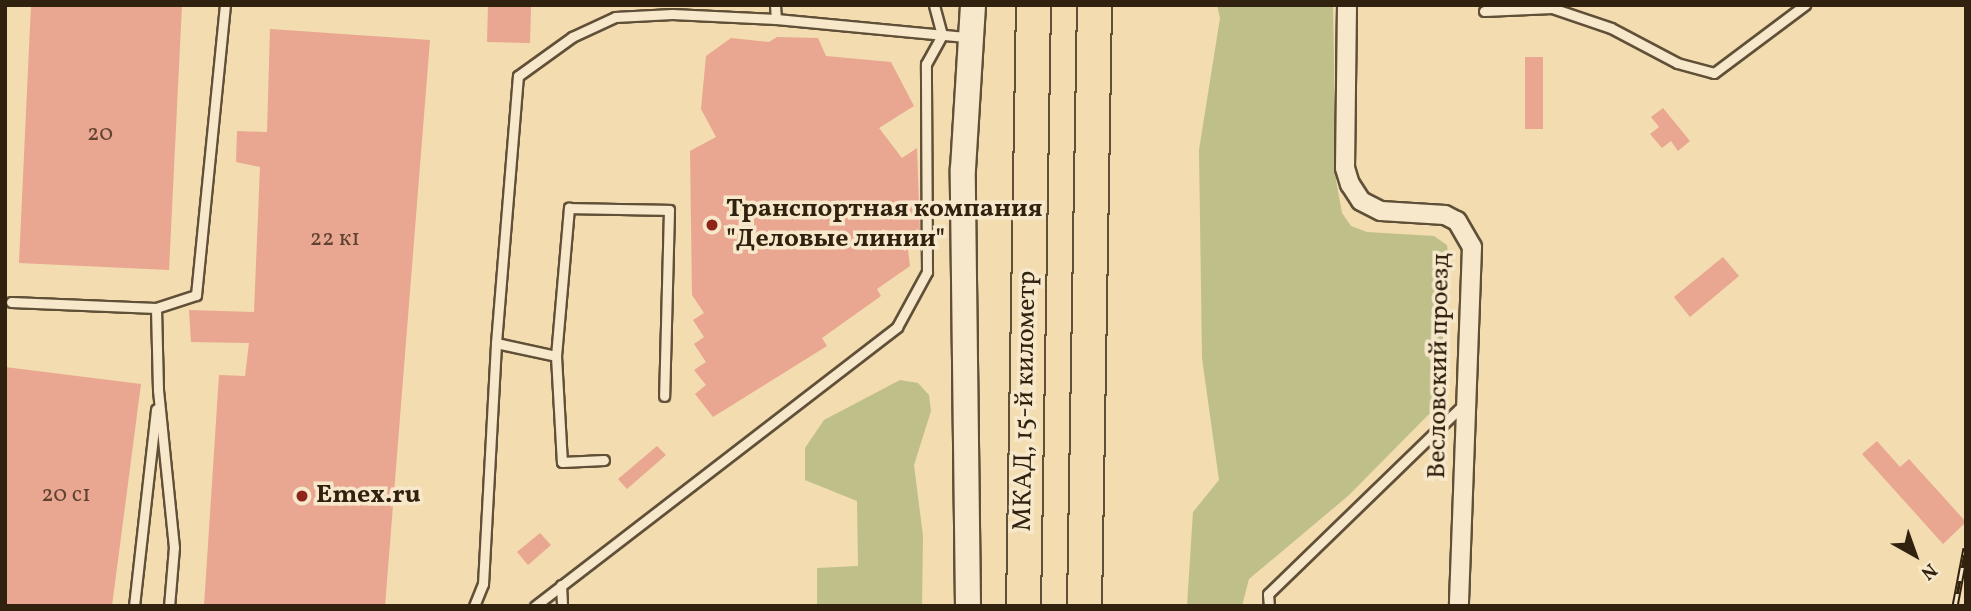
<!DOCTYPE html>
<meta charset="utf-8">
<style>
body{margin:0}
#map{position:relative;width:1971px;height:611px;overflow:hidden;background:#f2dcb0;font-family:Vollkorn,serif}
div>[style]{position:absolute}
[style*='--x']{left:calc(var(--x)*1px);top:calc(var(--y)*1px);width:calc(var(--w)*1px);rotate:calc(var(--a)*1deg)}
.green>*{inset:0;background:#bebf89}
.building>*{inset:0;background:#e9a691}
.roads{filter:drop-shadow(2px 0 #615038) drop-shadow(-2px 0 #615038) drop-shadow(0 2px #615038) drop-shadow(0 -2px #615038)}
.lane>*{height:9px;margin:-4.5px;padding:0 4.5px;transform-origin:4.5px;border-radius:4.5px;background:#f7e8cc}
.street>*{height:18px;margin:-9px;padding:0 9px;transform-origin:9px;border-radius:9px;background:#f7e8cc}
.secondary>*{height:24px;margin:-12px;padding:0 12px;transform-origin:12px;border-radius:12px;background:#f7e8cc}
.highway>*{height:33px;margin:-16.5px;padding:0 16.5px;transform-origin:16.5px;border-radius:16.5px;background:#f2dcb0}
.rail>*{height:7px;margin-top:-3.5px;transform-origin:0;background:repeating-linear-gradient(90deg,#f7e8cc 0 13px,#312210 0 26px);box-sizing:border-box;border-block:2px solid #312210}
.dots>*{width:19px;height:19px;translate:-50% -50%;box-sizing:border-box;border:4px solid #f7e8cc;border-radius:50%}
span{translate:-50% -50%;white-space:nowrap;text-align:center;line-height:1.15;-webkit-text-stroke:7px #f7e8cc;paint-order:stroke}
.number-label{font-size:23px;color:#5f4330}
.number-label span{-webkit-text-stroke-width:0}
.poi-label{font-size:26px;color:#312210;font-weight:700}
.left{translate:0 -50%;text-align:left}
.street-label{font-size:26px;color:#312210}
.frame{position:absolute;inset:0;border:7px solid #312210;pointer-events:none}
.north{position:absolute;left:1880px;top:520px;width:70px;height:70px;-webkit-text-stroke:5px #f7e8cc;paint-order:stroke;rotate:140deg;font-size:19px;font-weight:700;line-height:28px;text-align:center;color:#312210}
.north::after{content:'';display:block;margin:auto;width:24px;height:32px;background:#312210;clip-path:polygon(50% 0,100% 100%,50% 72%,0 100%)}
</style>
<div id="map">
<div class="green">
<div style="clip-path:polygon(1217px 5px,1333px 5px,1336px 180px,1342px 213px,1351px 226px,1367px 232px,1434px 236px,1447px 245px,1449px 261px,1438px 405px,1348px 496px,1249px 579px,1242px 606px,1187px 606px,1193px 512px,1219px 480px,1202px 358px,1199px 150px,1220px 18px)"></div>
<div style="clip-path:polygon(900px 380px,918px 383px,929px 395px,931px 411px,914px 465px,923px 536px,922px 606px,817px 606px,817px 568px,858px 566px,857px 501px,805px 480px,805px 448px,824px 420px)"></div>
</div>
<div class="building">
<div style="clip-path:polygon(31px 5px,182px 5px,169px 270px,19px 263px)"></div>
<div style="clip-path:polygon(488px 6px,531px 7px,530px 43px,487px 42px)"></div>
<div style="clip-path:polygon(270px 29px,430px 40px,385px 606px,204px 606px,219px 375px,245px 376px,249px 343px,191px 342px,189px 310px,254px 312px,260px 167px,236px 162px,237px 131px,267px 132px)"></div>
<div style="clip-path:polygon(777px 37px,818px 38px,826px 56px,891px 62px,914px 106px,879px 128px,902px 158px,917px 148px,920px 231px,907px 242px,910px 266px,877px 289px,881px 296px,822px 338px,827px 346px,713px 417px,695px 394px,706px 385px,694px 370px,706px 362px,694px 344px,704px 337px,693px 320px,704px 313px,692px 295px,690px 151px,716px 137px,701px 109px,706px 56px,731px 38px,769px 42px)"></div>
<div style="clip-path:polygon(1525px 57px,1543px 57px,1543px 129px,1525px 129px)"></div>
<div style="clip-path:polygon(1663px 108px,1690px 141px,1678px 151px,1671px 141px,1662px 148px,1650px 134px,1659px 127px,1651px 117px)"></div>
<div style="clip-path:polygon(1723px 257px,1739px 276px,1690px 317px,1674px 297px)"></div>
<div style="clip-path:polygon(5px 367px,141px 384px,112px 606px,5px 606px)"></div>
<div style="clip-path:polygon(1877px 441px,1900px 467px,1909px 459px,1966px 522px,1943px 544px,1862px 454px)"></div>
<div style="clip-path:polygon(657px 446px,666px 455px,627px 489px,618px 479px)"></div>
<div style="clip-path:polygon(540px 533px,551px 545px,528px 565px,517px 552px)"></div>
</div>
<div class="roads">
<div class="lane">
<div style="--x:775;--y:5;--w:14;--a:86"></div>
<div style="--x:1484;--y:11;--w:68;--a:-2.5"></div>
<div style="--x:1552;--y:8;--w:62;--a:18.7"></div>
<div style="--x:1611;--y:28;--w:75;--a:27.9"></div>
<div style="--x:1677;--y:63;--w:38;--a:15"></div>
<div style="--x:1714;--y:73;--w:114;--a:-36.8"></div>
<div style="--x:11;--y:302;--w:145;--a:2.4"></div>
<div style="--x:156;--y:308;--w:42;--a:-18"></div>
<div style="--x:196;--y:295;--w:291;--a:-84.3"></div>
<div style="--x:156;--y:308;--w:82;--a:88.6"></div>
<div style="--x:158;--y:390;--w:158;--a:84.2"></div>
<div style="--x:174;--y:547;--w:59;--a:94.8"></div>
<div style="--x:496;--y:343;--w:61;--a:12.2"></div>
<div style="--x:556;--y:356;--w:149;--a:-85"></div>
<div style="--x:569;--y:208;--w:100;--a:1.1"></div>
<div style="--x:669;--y:210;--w:186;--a:91.5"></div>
<div style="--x:556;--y:356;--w:106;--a:86.8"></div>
<div style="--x:562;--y:462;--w:42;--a:-2.7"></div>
<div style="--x:561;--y:585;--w:21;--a:87"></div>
<div style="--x:134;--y:606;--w:198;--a:-83.6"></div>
<div style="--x:474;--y:606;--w:24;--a:-68"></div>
<div style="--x:483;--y:584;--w:241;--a:-86.9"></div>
<div style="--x:496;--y:343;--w:268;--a:-85.3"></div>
<div style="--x:518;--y:76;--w:67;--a:-35.8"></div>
<div style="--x:572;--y:37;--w:47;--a:-24.9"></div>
<div style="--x:615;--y:17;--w:57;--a:-3"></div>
<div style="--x:672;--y:14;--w:104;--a:2.8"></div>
<div style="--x:776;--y:19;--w:193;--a:5.4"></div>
<div style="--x:535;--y:606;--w:457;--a:-37.6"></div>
<div style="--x:897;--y:327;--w:63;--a:-61.4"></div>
<div style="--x:927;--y:272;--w:208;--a:-90.3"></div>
<div style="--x:926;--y:64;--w:33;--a:-61"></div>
<div style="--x:942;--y:35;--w:31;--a:-105"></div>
<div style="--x:1269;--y:606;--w:12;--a:-95"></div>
<div style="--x:1268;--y:594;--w:274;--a:-44.1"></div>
</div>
<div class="street">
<div style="--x:1347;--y:5;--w:163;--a:90.7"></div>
<div style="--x:1345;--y:168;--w:17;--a:73"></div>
<div style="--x:1350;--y:184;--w:20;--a:57"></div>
<div style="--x:1361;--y:201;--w:22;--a:27"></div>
<div style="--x:1381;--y:211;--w:64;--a:3.6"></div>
<div style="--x:1445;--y:215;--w:13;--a:27"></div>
<div style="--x:1457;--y:221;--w:30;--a:60"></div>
<div style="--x:1472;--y:247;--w:359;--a:92.1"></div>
</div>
<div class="secondary">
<div style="--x:968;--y:606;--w:437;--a:-90.7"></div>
<div style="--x:963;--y:169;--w:164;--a:-86.5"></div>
</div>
<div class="highway">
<div style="--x:1023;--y:606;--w:601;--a:-89.05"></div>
<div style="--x:1084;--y:606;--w:601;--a:-89.05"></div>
</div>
</div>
<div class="rail">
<div style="--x:1955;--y:606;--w:59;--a:-79.3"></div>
</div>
<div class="dots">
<div style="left:712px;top:225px;background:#8f2418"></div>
<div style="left:302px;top:496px;background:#8f2418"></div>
</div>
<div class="number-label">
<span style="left:100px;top:134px">20</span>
<span style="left:335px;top:239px">22 к1</span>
<span style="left:66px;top:495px">20 с1</span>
</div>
<div class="poi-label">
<span class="left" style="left:726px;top:225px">Транспортная компания<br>"Деловые линии"</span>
<span class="left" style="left:316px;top:496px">Emex.ru</span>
</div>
<div class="street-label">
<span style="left:1440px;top:366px;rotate:-89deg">Весловский проезд</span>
<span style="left:1026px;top:401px;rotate:-89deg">МКАД, 15-й километр</span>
</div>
<div class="frame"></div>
<div class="north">N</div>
</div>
